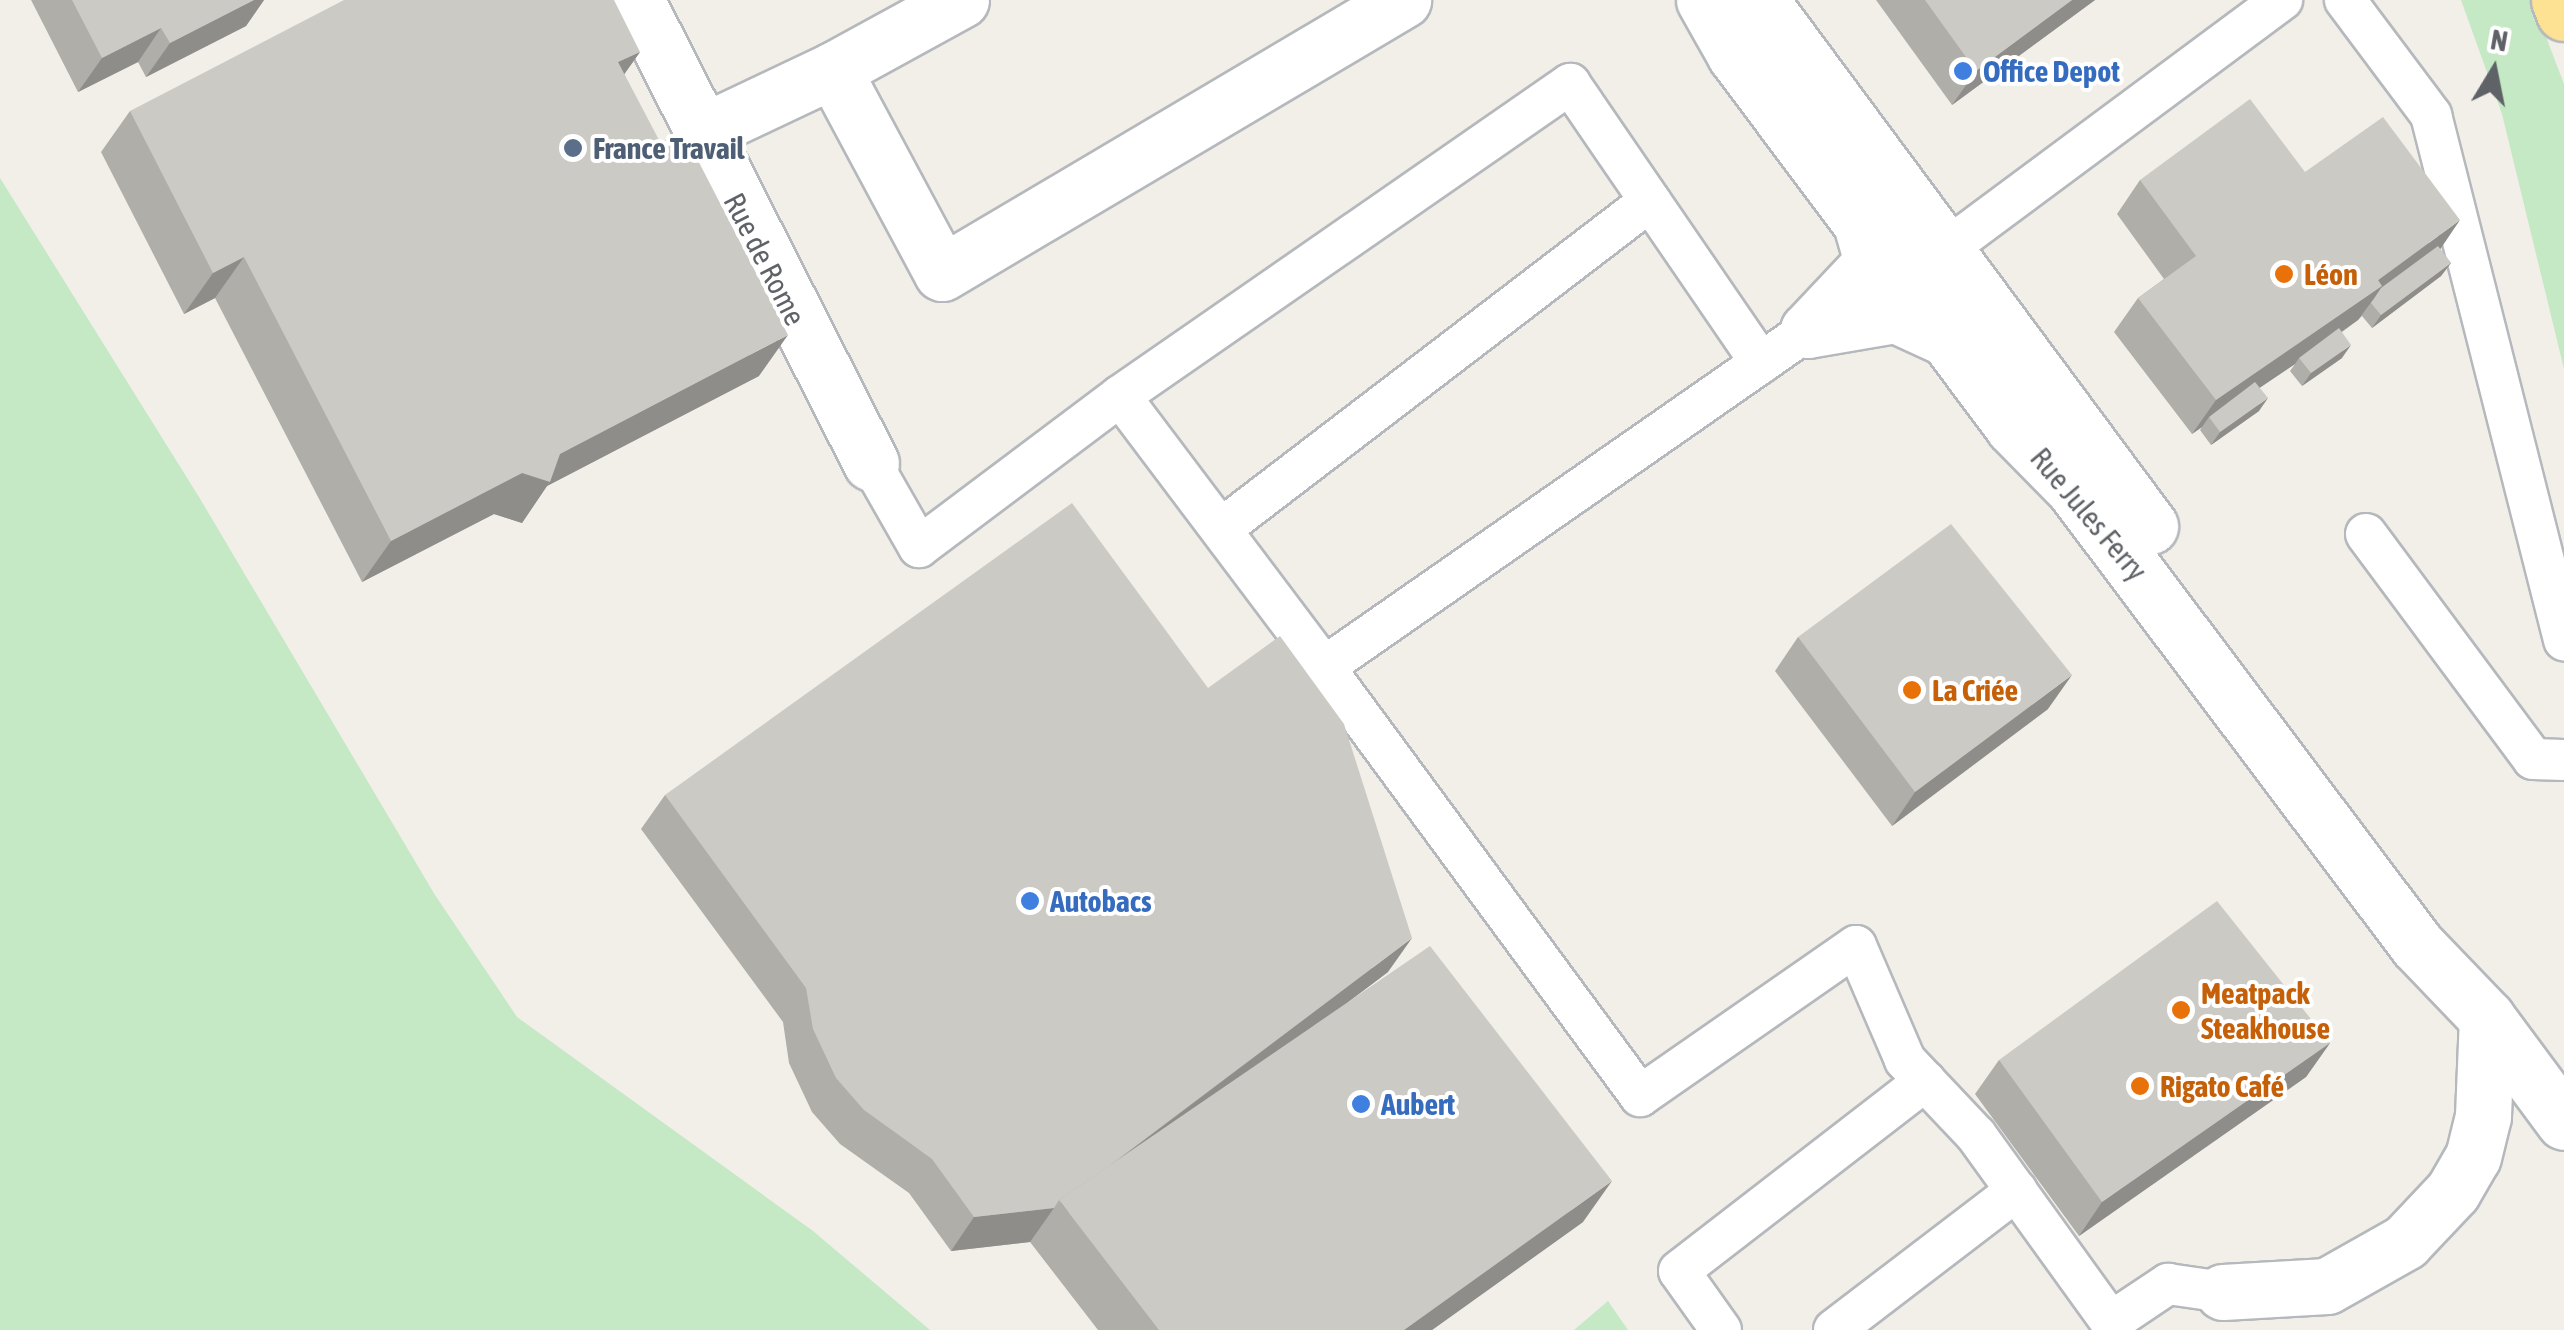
<!DOCTYPE html>
<meta charset="utf-8">
<style>
body{margin:0}
#map{position:relative;width:2564px;height:1330px;overflow:hidden;background:#f1efe8;font-family:"Asap Condensed",sans-serif}
div>[style]{position:absolute}
[style*='--x']{left:calc(var(--x)*1px);top:calc(var(--y)*1px);width:calc(var(--w)*1px);rotate:calc(var(--a)*1deg)}
.green>*{inset:0;background:#c5e8c5}
.roads{filter:drop-shadow(2px 0 #b5b8bc) drop-shadow(-2px 0 #b5b8bc) drop-shadow(0 2px #b5b8bc) drop-shadow(0 -2px #b5b8bc)}
.lane>*{height:40px;margin:-20px;padding:0 20px;transform-origin:20px;border-radius:20px;background:#fff}
.street>*{height:55px;margin:-27.5px;padding:0 27.5px;transform-origin:27.5px;border-radius:27.5px;background:#fff}
.secondary>*{height:55px;margin:-27.5px;padding:0 27.5px;transform-origin:27.5px;border-radius:27.5px;background:#fff}
.highway>*{height:55px;margin:-27.5px;padding:0 27.5px;transform-origin:27.5px;border-radius:27.5px;background:#fde293}
.wall>*{inset:0;background:#afaea9}
.shaded-wall>*{inset:0;background:#8f8d8a}
.building>*{inset:0;background:#cccac5}
.dots>*{width:28px;height:28px;translate:-50% -50%;box-sizing:border-box;border:5px solid #fff;border-radius:50%}
span{translate:-50% -50%;white-space:nowrap;text-align:center;line-height:1.15;-webkit-text-stroke:8px #fff;paint-order:stroke}
.shop-label{font-size:30px;color:#366cbe;font-weight:700}
.left{translate:0 -50%;text-align:left}
.service-label{font-size:30px;color:#4e5e75;font-weight:700}
.street-label{font-size:30px;color:#5f6368}
.food-label{font-size:30px;color:#c56008;font-weight:700}
.north{position:absolute;left:2444px;top:20px;width:100px;height:100px;-webkit-text-stroke:8px #fff;paint-order:stroke;rotate:10deg;font-size:28px;font-weight:700;line-height:40px;text-align:center;color:#5f6368}
.north::after{content:'';display:block;margin:auto;width:35px;height:45px;background:#5f6368;clip-path:polygon(50% 0,100% 100%,50% 72%,0 100%)}
</style>
<div id="map">
<div class="green">
<div style="clip-path:polygon(2461px 0,2532px 0,2564px 84px,2564px 369px,2502px 114px)"></div>
<div style="clip-path:polygon(0 178px,199px 497px,435px 895px,517px 1017px,813px 1231px,930px 1330px,0 1330px)"></div>
<div style="clip-path:polygon(1608px 1301px,1628px 1330px,1574px 1330px)"></div>
</div>
<div class="roads">
<div class="lane">
<div style="--x:2345;--y:0;--w:144;--a:53.2"></div>
<div style="--x:2431;--y:115;--w:542;--a:75.78"></div>
<div style="--x:1945;--y:250;--w:420;--a:-36.6"></div>
<div style="--x:1808;--y:330;--w:590;--a:145.15"></div>
<div style="--x:1324;--y:667;--w:533;--a:53.62"></div>
<div style="--x:1640;--y:1096;--w:263;--a:-34.8"></div>
<div style="--x:1856;--y:946;--w:124;--a:66.7"></div>
<div style="--x:1905;--y:1060;--w:103;--a:46.6"></div>
<div style="--x:1976;--y:1135;--w:231;--a:54.2"></div>
<div style="--x:2111;--y:1322;--w:69;--a:-33.7"></div>
<div style="--x:2168;--y:1284;--w:56;--a:8.3"></div>
<div style="--x:1120;--y:396;--w:548;--a:-34.73"></div>
<div style="--x:1570;--y:84;--w:338;--a:55.6"></div>
<div style="--x:871;--y:463;--w:97;--a:60.3"></div>
<div style="--x:919;--y:547;--w:251;--a:-36.9"></div>
<div style="--x:1120;--y:396;--w:339;--a:53"></div>
<div style="--x:1221;--y:529;--w:540;--a:-37.4"></div>
<div style="--x:2366;--y:534;--w:280;--a:53.4"></div>
<div style="--x:2533;--y:759;--w:31;--a:2"></div>
<div style="--x:1721;--y:1330;--w:72;--a:-125.4"></div>
<div style="--x:1679;--y:1271;--w:311;--a:-37.7"></div>
<div style="--x:1834;--y:1330;--w:230;--a:-37.4"></div>
</div>
<div class="street">
<div style="--x:636;--y:0;--w:519;--a:63.09"></div>
<div style="--x:961;--y:0;--w:146;--a:151.3"></div>
<div style="--x:833;--y:70;--w:230;--a:61.8"></div>
<div style="--x:942;--y:273;--w:536;--a:-30.63"></div>
<div style="--x:700;--y:133;--w:147;--a:-25.3"></div>
<div style="--x:1808;--y:330;--w:89;--a:-9.7"></div>
<div style="--x:1896;--y:315;--w:57;--a:24.8"></div>
<div style="--x:1808;--y:330;--w:93;--a:-46.7"></div>
<div style="--x:1872;--y:262;--w:37;--a:-106"></div>
<div style="--x:2223;--y:1292;--w:104;--a:-3.3"></div>
<div style="--x:2327;--y:1286;--w:90;--a:-29.4"></div>
<div style="--x:2405;--y:1242;--w:70;--a:-46.7"></div>
<div style="--x:2453;--y:1191;--w:39;--a:-60"></div>
<div style="--x:2473;--y:1157;--w:42;--a:-76.3"></div>
<div style="--x:2483;--y:1116;--w:98;--a:-87.7"></div>
</div>
<div class="secondary">
<div style="--x:1704;--y:0;--w:63;--a:60.6"></div>
<div style="--x:1735;--y:55;--w:464;--a:53.2"></div>
<div style="--x:2013;--y:427;--w:86;--a:45.5"></div>
<div style="--x:2073;--y:488;--w:572;--a:53.03"></div>
<div style="--x:2417;--y:945;--w:101;--a:46.2"></div>
<div style="--x:2487;--y:1018;--w:129;--a:53.5"></div>
<div style="--x:1760;--y:0;--w:655;--a:53.45"></div>
</div>
<div class="highway">
<div style="--x:2559;--y:0;--w:14;--a:69"></div>
</div>
</div>
<div class="wall">
<div style="clip-path:polygon(31px 0,264px 0,246px 26px,146px 77px,138px 62px,78px 92px)"></div>
<div style="clip-path:polygon(1876px 0,2095px 0,1952px 105px)"></div>
<div style="clip-path:polygon(640px 52px,624px 74px,759px 376px,547px 486px,522px 523px,494px 514px,362px 582px,215px 298px,184px 314px,101px 152px,130px 111px)"></div>
<div style="clip-path:polygon(2305px 172px,2440px 249px,2451px 263px,2441px 276px,2372px 328px,2362px 316px,2358px 320px,2342px 332px,2342px 358px,2302px 386px,2290px 371px,2295px 364px,2259px 388px,2259px 411px,2211px 445px,2200px 430px,2202px 427px,2192px 434px,2114px 332px,2138px 298px,2164px 279px,2117px 214px,2140px 180px)"></div>
<div style="clip-path:polygon(1798px 637px,2048px 709px,1892px 826px,1775px 671px)"></div>
<div style="clip-path:polygon(665px 795px,1388px 972px,1348px 1002px,1583px 1222px,1432px 1330px,1098px 1330px,1030px 1242px,951px 1251px,909px 1193px,840px 1144px,812px 1112px,789px 1063px,783px 1022px,641px 829px)"></div>
<div style="clip-path:polygon(2330px 1043px,2306px 1077px,2079px 1236px,1975px 1094px,1999px 1060px)"></div>
</div>
<div class="shaded-wall">
<div style="clip-path:polygon(254px 0,264px 0,246px 26px,146px 77px,170px 43px)"></div>
<div style="clip-path:polygon(2072px 0,2095px 0,1952px 105px,1976px 71px)"></div>
<div style="clip-path:polygon(161px 28px,138px 62px,78px 92px,102px 58px)"></div>
<div style="clip-path:polygon(640px 52px,611px 93px,618px 62px)"></div>
<div style="clip-path:polygon(2460px 220px,2437px 254px,2372px 301px,2358px 320px,2301px 360px,2299px 358px,2295px 364px,2212px 420px,2209px 417px,2202px 427px,2192px 434px,2216px 400px)"></div>
<div style="clip-path:polygon(244px 257px,215px 298px,184px 314px,213px 273px)"></div>
<div style="clip-path:polygon(2451px 263px,2441px 276px,2372px 328px,2381px 315px)"></div>
<div style="clip-path:polygon(788px 335px,759px 376px,547px 486px,522px 523px,494px 514px,362px 582px,391px 541px)"></div>
<div style="clip-path:polygon(2351px 345px,2342px 358px,2302px 386px,2311px 373px)"></div>
<div style="clip-path:polygon(2268px 398px,2259px 411px,2211px 445px,2220px 432px)"></div>
<div style="clip-path:polygon(2072px 675px,2048px 709px,1892px 826px,1915px 792px)"></div>
<div style="clip-path:polygon(1412px 938px,1388px 972px,1069px 1213px,1061px 1203px)"></div>
<div style="clip-path:polygon(2330px 1043px,2306px 1077px,2079px 1236px,2102px 1202px)"></div>
<div style="clip-path:polygon(1612px 1181px,1583px 1222px,1432px 1330px,1404px 1330px)"></div>
<div style="clip-path:polygon(1054px 1208px,1030px 1242px,951px 1251px,974px 1217px)"></div>
</div>
<div class="building">
<div style="clip-path:polygon(72px 0,254px 0,170px 43px,161px 28px,102px 58px)"></div>
<div style="clip-path:polygon(344px 0,614px 0,640px 52px,618px 62px,659px 140px,688px 141px,788px 335px,560px 454px,550px 482px,522px 473px,391px 541px,244px 257px,213px 273px,130px 111px)"></div>
<div style="clip-path:polygon(1925px 0,2072px 0,1976px 71px)"></div>
<div style="clip-path:polygon(2250px 99px,2305px 172px,2383px 117px,2460px 220px,2378px 280px,2382px 286px,2216px 400px,2138px 298px,2196px 256px,2140px 180px)"></div>
<div style="clip-path:polygon(2438px 246px,2451px 263px,2381px 315px,2371px 303px,2381px 288px)"></div>
<div style="clip-path:polygon(2339px 328px,2351px 345px,2311px 373px,2299px 358px)"></div>
<div style="clip-path:polygon(2255px 382px,2268px 398px,2220px 432px,2209px 417px)"></div>
<div style="clip-path:polygon(1072px 503px,1208px 688px,1280px 636px,1344px 724px,1412px 938px,1109px 1166px,1059px 1200px,1054px 1208px,974px 1217px,932px 1159px,864px 1110px,836px 1078px,813px 1029px,806px 988px,665px 795px)"></div>
<div style="clip-path:polygon(1951px 524px,2072px 675px,1915px 792px,1798px 637px)"></div>
<div style="clip-path:polygon(2217px 901px,2330px 1043px,2102px 1202px,1999px 1060px)"></div>
<div style="clip-path:polygon(1430px 946px,1612px 1181px,1404px 1330px,1159px 1330px,1059px 1200px)"></div>
</div>
<div class="dots">
<div style="left:1963px;top:71px;background:#3f7fe0"></div>
<div style="left:573px;top:148px;background:#5c6f8a"></div>
<div style="left:2284px;top:274px;background:#e8710a"></div>
<div style="left:1912px;top:690px;background:#e8710a"></div>
<div style="left:1030px;top:901px;background:#3f7fe0"></div>
<div style="left:2181px;top:1010px;background:#e8710a"></div>
<div style="left:2140px;top:1086px;background:#e8710a"></div>
<div style="left:1361px;top:1104px;background:#3f7fe0"></div>
</div>
<div class="shop-label">
<span class="left" style="left:1983px;top:71px">Office Depot</span>
<span class="left" style="left:1050px;top:901px">Autobacs</span>
<span class="left" style="left:1381px;top:1104px">Aubert</span>
</div>
<div class="service-label">
<span class="left" style="left:593px;top:148px">France Travail</span>
</div>
<div class="street-label">
<span style="left:765px;top:259px;rotate:63deg">Rue de Rome</span>
<span style="left:2089px;top:514px;rotate:50deg">Rue Jules Ferry</span>
</div>
<div class="food-label">
<span class="left" style="left:2304px;top:274px">Léon</span>
<span class="left" style="left:1932px;top:690px">La Criée</span>
<span class="left" style="left:2201px;top:1010px">Meatpack<br>Steakhouse</span>
<span class="left" style="left:2160px;top:1086px">Rigato Café</span>
</div>
<div class="north">N</div>
</div>
